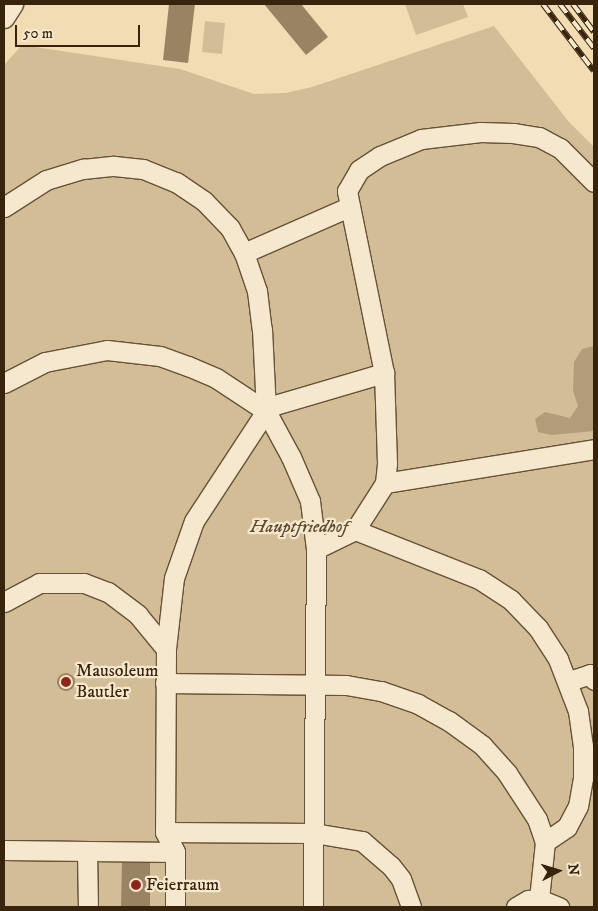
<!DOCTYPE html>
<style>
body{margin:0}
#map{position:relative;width:598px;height:911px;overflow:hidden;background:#f1dcb4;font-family:"IM FELL DW Pica",serif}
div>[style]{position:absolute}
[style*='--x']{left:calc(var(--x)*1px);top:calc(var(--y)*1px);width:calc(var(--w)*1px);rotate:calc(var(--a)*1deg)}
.green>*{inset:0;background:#d2bd97}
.water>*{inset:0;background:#b29d7b}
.building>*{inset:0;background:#988463}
.round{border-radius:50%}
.roads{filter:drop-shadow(1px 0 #665236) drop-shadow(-1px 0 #665236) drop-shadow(0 1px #665236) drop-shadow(0 -1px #665236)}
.minor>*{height:19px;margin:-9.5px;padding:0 9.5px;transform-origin:9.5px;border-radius:9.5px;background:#f6e8ce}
.rail>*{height:5.5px;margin-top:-2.75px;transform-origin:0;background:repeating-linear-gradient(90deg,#f6e8ce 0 11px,#38240c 0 22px);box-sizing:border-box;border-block:1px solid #38240c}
.dots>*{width:14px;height:14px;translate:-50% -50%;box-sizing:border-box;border:2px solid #f6e8ce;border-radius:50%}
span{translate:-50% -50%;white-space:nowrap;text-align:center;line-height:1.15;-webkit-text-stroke:4.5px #f6e8ce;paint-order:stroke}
.park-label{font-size:18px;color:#5e4a2f;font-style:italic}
.poi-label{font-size:18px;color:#38240c}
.left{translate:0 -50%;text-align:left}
.frame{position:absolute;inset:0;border:5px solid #38240c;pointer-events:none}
.north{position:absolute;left:533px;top:846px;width:50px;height:50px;-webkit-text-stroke:4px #f6e8ce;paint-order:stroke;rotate:85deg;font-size:14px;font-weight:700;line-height:20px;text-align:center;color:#38240c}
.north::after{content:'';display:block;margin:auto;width:18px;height:22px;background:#38240c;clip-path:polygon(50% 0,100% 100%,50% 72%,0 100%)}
.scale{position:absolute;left:15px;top:25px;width:125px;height:22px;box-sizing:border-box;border:2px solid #38240c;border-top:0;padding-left:6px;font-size:15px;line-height:18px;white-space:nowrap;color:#38240c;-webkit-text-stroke:4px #f6e8ce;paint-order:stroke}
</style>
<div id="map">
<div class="green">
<div style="clip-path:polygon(405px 4px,463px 4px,468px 17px,416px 35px)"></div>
<div style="clip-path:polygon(205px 21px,225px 23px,222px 54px,202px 52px)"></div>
<div style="clip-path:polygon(494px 26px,569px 122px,594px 147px,594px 907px,4px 907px,4px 65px,22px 45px,180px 69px,254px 94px,286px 93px,312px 87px)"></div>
</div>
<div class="water">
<div style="clip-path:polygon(594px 346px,594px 431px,551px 435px,538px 432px,535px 419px,545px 412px,570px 418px,578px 406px,573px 391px,574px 362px,582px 349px)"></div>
</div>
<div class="building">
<div style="clip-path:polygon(169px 4px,195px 4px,188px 63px,163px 60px)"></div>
<div style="clip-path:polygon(264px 4px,301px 4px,328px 37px,306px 55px)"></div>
<div class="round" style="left:57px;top:673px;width:18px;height:18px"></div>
<div style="clip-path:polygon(122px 863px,150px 863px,150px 907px,121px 907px)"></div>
</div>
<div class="roads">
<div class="minor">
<div style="--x:4;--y:18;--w:17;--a:-57"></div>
<div style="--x:4;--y:207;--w:50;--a:-32.7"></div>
<div style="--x:46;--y:180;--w:39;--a:-17"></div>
<div style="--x:83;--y:169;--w:31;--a:-6"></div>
<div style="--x:114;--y:166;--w:29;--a:6"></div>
<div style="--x:143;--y:169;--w:35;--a:22"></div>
<div style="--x:176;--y:182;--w:34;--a:34"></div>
<div style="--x:204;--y:201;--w:37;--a:46"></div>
<div style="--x:230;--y:228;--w:29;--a:61"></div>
<div style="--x:244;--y:253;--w:40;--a:71.1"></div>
<div style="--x:257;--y:291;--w:38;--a:83"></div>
<div style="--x:262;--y:329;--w:82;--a:87.2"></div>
<div style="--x:266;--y:411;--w:52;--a:61.5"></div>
<div style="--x:291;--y:457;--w:48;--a:66.6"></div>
<div style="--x:310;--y:501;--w:48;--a:82.9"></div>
<div style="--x:316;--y:549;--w:358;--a:90.5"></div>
<div style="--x:244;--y:253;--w:115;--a:-23.7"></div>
<div style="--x:4;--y:383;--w:46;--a:-27.1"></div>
<div style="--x:45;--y:362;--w:63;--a:-11"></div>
<div style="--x:107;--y:350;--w:53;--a:6.5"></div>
<div style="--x:160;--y:356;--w:30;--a:20"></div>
<div style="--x:188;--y:366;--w:30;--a:23"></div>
<div style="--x:216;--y:378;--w:60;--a:33.4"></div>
<div style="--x:385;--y:483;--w:20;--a:-84"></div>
<div style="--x:387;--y:463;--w:90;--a:-91.9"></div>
<div style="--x:384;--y:373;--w:186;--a:-101.5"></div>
<div style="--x:347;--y:191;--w:24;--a:-60"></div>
<div style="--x:359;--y:170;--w:25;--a:-34"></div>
<div style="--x:380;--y:156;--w:44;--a:-22.5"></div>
<div style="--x:421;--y:139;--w:60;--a:-6.7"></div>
<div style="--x:481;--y:132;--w:32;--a:2"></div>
<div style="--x:513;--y:133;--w:26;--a:9"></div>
<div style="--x:539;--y:137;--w:24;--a:28"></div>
<div style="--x:560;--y:148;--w:48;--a:45"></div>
<div style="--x:355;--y:530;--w:133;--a:21.6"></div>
<div style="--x:479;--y:579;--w:38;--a:33"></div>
<div style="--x:511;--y:600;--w:39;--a:46"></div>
<div style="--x:538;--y:628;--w:37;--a:57"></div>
<div style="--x:558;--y:659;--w:56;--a:69"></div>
<div style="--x:578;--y:711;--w:35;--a:82"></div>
<div style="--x:583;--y:746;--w:32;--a:90"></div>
<div style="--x:583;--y:778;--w:28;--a:100"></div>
<div style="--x:578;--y:806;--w:24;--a:118"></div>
<div style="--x:567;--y:827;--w:27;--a:146"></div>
<div style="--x:316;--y:549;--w:43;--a:-26"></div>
<div style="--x:355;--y:530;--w:56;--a:-57.4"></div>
<div style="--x:385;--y:483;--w:212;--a:-9.2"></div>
<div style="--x:4;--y:602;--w:40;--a:-28"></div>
<div style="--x:39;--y:583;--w:45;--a:0"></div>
<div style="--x:84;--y:583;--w:26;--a:21"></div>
<div style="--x:108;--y:592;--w:38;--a:37"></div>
<div style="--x:138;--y:615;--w:44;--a:50.5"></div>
<div style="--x:166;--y:649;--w:183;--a:90.3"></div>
<div style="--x:165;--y:832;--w:22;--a:63"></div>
<div style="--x:175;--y:852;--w:55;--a:90"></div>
<div style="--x:166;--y:649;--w:71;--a:-83.6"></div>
<div style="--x:174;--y:578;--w:60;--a:-70.7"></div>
<div style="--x:194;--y:521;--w:131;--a:-56.8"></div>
<div style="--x:266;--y:411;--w:11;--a:-34"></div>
<div style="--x:275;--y:405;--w:114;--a:-16.4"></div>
<div style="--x:569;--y:681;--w:22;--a:-18"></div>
<div style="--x:590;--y:674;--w:7;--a:56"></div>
<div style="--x:165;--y:683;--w:181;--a:0.6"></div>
<div style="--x:346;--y:685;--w:36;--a:10"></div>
<div style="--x:381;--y:691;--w:39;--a:19"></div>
<div style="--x:418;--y:704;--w:35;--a:29"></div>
<div style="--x:449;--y:721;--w:41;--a:36"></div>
<div style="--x:482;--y:745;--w:38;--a:48"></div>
<div style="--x:507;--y:773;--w:55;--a:56.9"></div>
<div style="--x:537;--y:819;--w:24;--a:71"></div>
<div style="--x:545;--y:842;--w:57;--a:96"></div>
<div style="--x:165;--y:832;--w:149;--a:0.4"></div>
<div style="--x:314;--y:833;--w:49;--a:9.5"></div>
<div style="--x:362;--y:841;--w:38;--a:41"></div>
<div style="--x:391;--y:866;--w:16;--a:52"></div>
<div style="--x:401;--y:879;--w:30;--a:70"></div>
<div style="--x:4;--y:850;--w:171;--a:0.7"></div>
<div style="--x:87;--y:851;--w:55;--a:89"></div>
<div style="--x:516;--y:907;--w:14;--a:-30"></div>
<div style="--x:528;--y:900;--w:11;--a:-5"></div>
<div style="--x:539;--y:899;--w:22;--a:22"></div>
</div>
</div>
<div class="rail">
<div style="--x:543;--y:4;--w:84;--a:52.7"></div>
<div style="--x:560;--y:4;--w:56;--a:52.3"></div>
<div style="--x:573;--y:4;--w:35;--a:53"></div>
</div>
<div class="dots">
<div style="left:66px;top:682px;background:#8f2418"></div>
<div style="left:136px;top:885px;background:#8f2418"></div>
</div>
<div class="park-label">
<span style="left:299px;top:527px">Hauptfriedhof</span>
</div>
<div class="poi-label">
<span class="left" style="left:76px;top:682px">Mausoleum<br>Bautler</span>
<span class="left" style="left:146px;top:885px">Feierraum</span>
</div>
<div class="frame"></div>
<div class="north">N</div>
<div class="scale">50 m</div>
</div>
